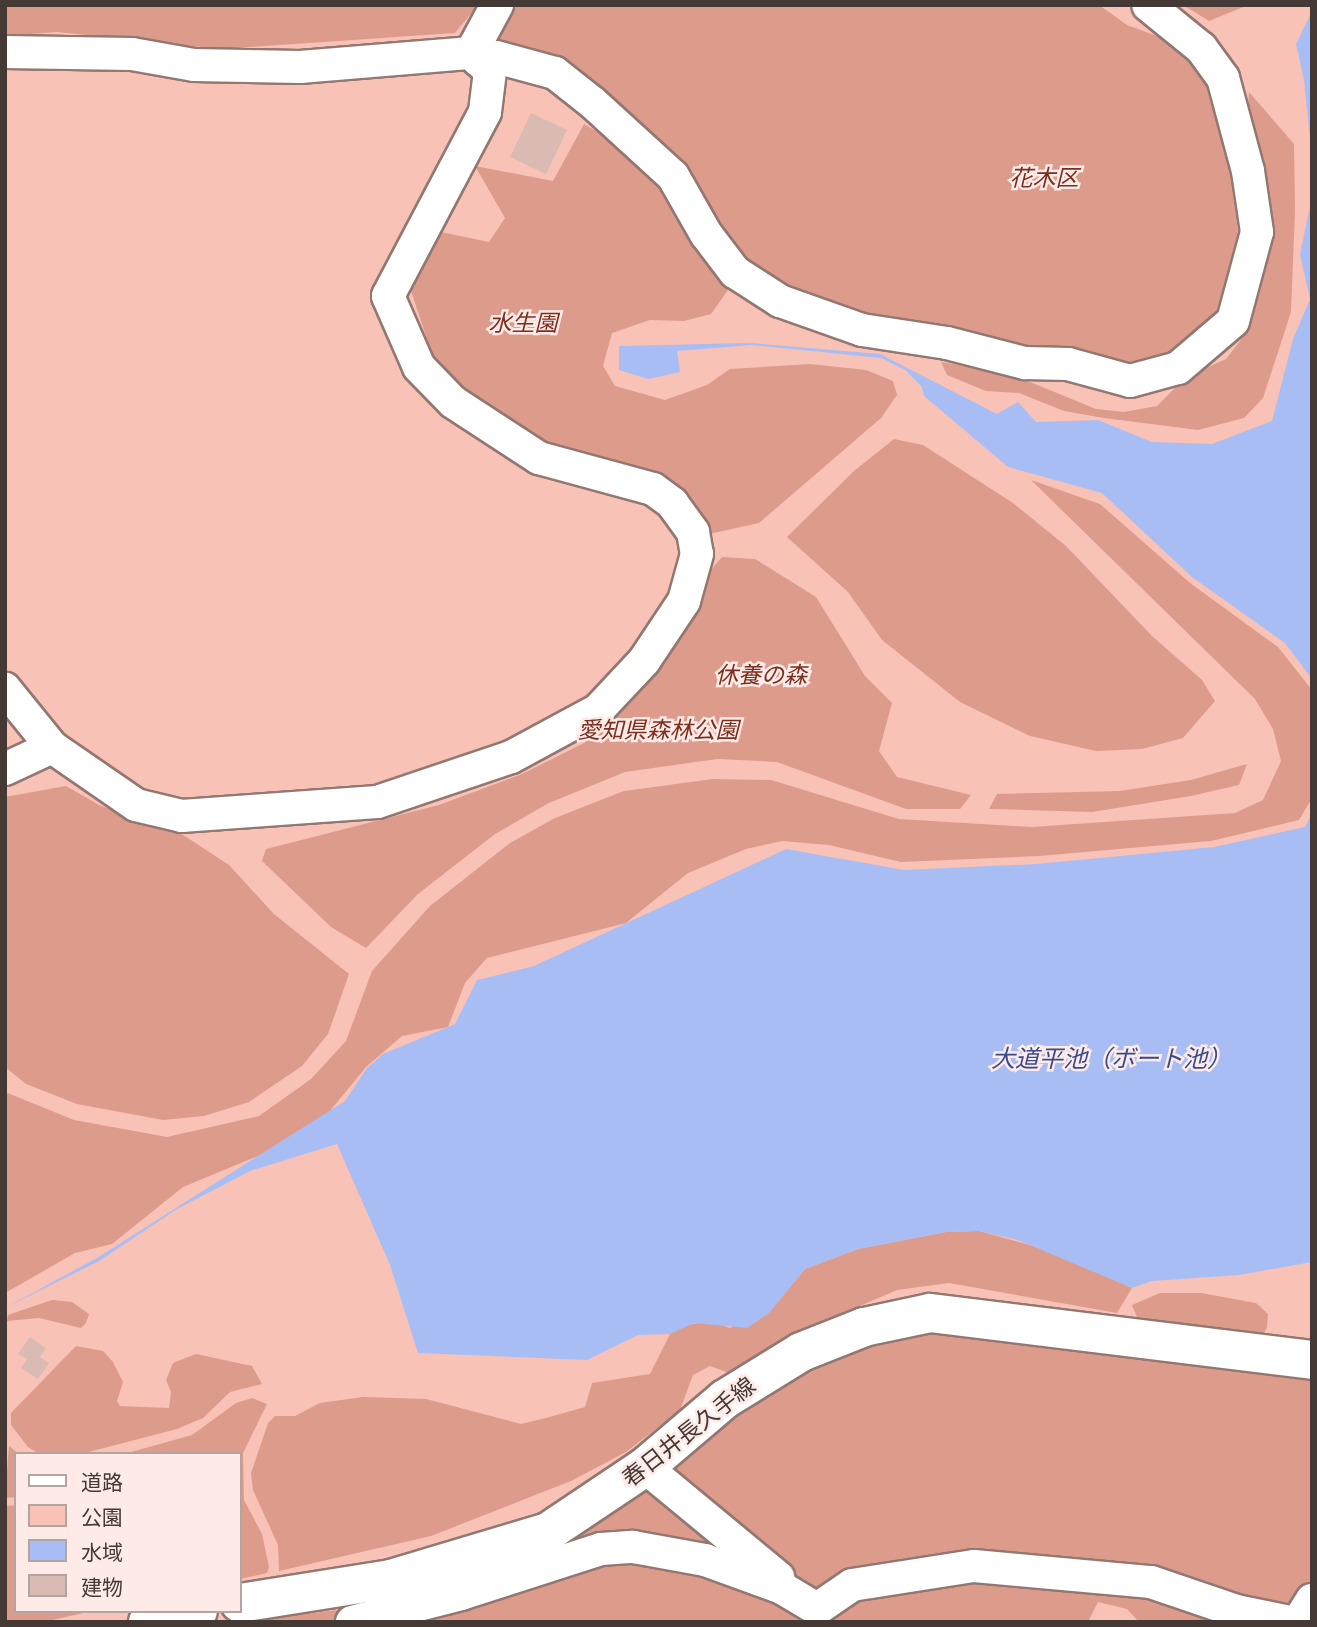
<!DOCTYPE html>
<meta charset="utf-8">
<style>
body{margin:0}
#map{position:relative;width:1317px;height:1627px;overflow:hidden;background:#fadbd4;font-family:Lora,"Noto Sans JP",serif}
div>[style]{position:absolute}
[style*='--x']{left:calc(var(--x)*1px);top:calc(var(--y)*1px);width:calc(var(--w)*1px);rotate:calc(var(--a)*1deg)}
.green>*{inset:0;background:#f8c2b6}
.forest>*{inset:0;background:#dd9b8c}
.water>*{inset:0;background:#a9bdf5}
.building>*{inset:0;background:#d9bbb4}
.roads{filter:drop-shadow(2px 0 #937771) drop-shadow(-2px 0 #937771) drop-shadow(0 2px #937771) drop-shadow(0 -2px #937771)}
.minor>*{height:32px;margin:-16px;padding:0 16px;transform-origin:16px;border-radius:16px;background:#fff}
.major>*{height:38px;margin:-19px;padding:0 19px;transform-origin:19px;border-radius:19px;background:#fff}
span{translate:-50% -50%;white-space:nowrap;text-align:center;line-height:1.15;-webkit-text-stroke:5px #feebe7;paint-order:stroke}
.park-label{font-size:23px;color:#7c2e1f;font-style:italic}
.street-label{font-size:23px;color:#453936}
.water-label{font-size:24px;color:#384c8f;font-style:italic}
.frame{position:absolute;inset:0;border:7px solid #453936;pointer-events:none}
.legend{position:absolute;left:14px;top:1452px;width:228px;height:161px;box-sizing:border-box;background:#feebe7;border:2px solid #b4a4a0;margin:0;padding:9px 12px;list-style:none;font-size:21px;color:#453936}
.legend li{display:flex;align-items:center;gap:14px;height:35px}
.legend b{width:35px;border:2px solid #b4a4a0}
</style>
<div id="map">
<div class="green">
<div style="clip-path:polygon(evenodd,5px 5px,1312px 5px,1312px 1622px,5px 1622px,5px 5px,16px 1454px,240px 1454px,240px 1611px,16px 1611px,16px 1454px)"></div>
</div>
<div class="forest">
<div style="clip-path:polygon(5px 5px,478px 5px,455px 33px,221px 49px,57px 32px,5px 36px)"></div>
<div style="clip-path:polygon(511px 5px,1099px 5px,1127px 25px,1168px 40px,1199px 60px,1216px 84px,1237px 193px,1238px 244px,1220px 307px,1203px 344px,1151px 372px,862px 324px,740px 267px,677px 173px,492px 49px)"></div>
<div style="clip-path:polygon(1183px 5px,1248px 5px,1209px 21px)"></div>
<div style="clip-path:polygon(1249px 92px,1294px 144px,1295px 211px,1291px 312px,1263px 398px,1244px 418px,1198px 430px,1104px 418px,1064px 411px,1019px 393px,986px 391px,947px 375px,941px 362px,1008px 373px,1096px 409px,1124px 412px,1157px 406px,1186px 377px,1226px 359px,1247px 332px,1260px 292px,1268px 228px,1247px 121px)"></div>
<div style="clip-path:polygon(584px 124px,623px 147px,663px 183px,688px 240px,719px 269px,728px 290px,711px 314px,684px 321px,650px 320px,612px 333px,603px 366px,615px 386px,665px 400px,707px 385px,730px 369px,810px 364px,866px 370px,893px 381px,897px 395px,881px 418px,759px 523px,709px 534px,678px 496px,641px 469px,548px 444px,467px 391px,434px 360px,411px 291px,441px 232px,489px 242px,505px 218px,475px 166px,553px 181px)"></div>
<div style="clip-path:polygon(894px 439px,923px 445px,1013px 503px,1066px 546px,1152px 636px,1202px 680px,1215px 701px,1183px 738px,1142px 749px,1096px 751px,1030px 736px,960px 702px,882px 640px,848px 592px,787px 537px,854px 471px)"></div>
<div style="clip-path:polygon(1031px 480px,1100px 504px,1190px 583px,1278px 647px,1312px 690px,1312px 798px,1299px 820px,1211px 841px,1039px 856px,901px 862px,829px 845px,782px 841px,746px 849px,688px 873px,626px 923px,487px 958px,465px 983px,448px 1027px,402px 1036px,366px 1067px,325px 1117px,292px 1142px,183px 1187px,112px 1244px,75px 1253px,5px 1293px,5px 1092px,74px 1120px,167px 1137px,259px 1116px,311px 1079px,346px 1041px,372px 971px,430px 906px,510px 843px,555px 818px,624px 791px,713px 779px,771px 780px,899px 819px,1032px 827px,1235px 813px,1263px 800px,1281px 761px,1273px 729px,1255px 699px)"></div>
<div style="clip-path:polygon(722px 557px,755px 559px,816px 597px,865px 676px,892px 703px,879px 751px,897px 777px,971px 795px,960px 809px,906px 809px,777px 762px,717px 759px,625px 772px,549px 803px,495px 834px,418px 894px,366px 948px,331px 927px,262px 861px,266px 849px,439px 805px,522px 774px,584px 743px,620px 714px,682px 637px,708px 573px)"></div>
<div style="clip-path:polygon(1247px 764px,1239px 785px,1191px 796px,1092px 812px,989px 809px,997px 794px,1120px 791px,1191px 780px)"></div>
<div style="clip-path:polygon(66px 786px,101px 806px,177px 831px,229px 865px,274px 914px,349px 974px,328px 1034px,302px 1066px,249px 1102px,204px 1116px,163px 1120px,77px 1104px,26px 1084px,5px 1067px,5px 797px)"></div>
<div style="clip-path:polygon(979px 1231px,1052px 1251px,1132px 1288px,1117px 1313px,949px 1283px,897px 1290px,783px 1339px,729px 1373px,710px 1366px,693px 1375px,680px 1410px,626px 1452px,571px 1481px,431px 1536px,279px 1571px,278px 1545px,253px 1490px,251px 1473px,268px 1423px,275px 1416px,295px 1416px,320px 1403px,363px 1397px,426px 1399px,521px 1424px,546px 1418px,585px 1407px,592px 1383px,650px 1374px,670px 1334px,681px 1326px,710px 1321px,730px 1328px,779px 1300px,805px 1269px,858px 1249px,946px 1232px)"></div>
<div style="clip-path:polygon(1160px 1293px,1201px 1293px,1256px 1303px,1268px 1314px,1267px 1327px,1263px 1335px,1137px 1317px,1132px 1305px)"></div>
<div style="clip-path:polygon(52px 1300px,72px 1302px,89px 1314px,86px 1323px,81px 1328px,39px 1318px,7px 1321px,8px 1315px)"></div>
<div style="clip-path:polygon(927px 1327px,1312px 1381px,1312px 1622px,1139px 1622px,1127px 1609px,1098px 1602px,1088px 1622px,245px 1622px,361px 1607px,564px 1541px,815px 1362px)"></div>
<div style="clip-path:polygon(76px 1346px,103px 1351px,113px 1362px,123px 1382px,117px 1401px,120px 1406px,169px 1408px,171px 1392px,166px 1380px,173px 1363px,196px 1354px,252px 1366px,262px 1384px,230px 1392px,203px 1418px,177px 1429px,81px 1454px,40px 1454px,28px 1447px,11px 1425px,11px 1413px)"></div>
<div style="clip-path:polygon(252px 1398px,267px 1404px,243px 1453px,244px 1500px,262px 1534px,269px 1567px,267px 1573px,240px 1579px,240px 1454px,124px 1454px,192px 1435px,236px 1403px)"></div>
<div style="clip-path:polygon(9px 1446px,19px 1454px,16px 1497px,5px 1498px)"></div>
<div style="clip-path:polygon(16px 1505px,16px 1611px,92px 1611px,44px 1622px,5px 1622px,5px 1506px)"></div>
</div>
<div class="water">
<div style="clip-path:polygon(1312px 11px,1312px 160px,1304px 80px,1296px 44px)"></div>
<div style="clip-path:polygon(1312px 196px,1312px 679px,1285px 643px,1192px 577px,1102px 493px,1008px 467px,924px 396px,922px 387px,905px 370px,881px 358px,752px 345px,677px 351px,680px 372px,648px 379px,619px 370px,619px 346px,749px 343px,880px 354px,997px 414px,1018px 402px,1036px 422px,1098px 420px,1152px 442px,1212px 444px,1272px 421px,1293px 339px,1310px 299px,1300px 255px)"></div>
<div style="clip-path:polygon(1312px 813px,1312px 1262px,1239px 1275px,1152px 1281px,1132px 1288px,1018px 1240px,979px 1231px,946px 1232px,858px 1249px,805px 1269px,769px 1313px,747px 1328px,694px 1323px,670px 1334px,638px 1335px,587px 1360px,418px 1353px,390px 1265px,337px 1144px,250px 1171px,177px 1209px,99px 1261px,5px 1308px,97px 1258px,345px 1101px,367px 1068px,383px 1054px,455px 1024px,477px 980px,534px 966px,786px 849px,904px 870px,1037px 864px,1214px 847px,1305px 827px)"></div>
</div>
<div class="building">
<div style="clip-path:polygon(531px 113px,567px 130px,546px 174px,510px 157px)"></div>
<div style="clip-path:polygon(30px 1337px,46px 1348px,40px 1357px,49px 1363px,38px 1379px,21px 1368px,27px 1359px,18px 1354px)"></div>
</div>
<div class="roads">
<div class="minor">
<div style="--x:5;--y:52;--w:127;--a:0.9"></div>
<div style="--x:132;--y:54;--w:63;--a:10.1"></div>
<div style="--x:194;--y:65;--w:106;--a:1.1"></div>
<div style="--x:300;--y:67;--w:172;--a:-4.7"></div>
<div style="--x:471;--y:53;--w:26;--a:43"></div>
<div style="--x:490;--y:71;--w:41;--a:97"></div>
<div style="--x:485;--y:112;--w:208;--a:117.8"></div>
<div style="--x:388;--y:296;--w:77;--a:66.4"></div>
<div style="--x:419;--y:367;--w:49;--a:45.8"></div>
<div style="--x:453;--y:402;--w:103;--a:33.1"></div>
<div style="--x:539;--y:458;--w:118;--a:15.2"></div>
<div style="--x:653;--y:489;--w:24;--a:36"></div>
<div style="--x:672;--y:503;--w:36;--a:54"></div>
<div style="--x:693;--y:532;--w:22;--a:80"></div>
<div style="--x:697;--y:554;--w:49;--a:105.5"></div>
<div style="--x:684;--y:601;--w:72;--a:123.7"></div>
<div style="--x:644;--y:661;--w:67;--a:133.2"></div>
<div style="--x:598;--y:710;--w:99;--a:151.6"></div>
<div style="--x:511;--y:757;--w:141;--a:161.4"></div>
<div style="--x:377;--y:802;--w:196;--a:175.9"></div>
<div style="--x:182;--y:816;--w:47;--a:-166.6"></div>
<div style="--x:136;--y:805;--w:102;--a:-145.4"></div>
<div style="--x:52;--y:747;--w:75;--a:-129"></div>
<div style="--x:471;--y:53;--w:55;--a:-61.6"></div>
<div style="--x:478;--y:60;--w:18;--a:-9"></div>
<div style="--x:496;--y:57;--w:61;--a:15.2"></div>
<div style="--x:555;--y:73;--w:48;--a:38.3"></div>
<div style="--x:593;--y:103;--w:108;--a:42.4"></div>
<div style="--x:673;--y:176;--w:67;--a:60.4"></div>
<div style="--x:706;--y:234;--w:48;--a:52.7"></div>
<div style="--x:735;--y:272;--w:54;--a:32.8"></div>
<div style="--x:780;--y:301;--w:87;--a:19.5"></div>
<div style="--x:862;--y:330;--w:86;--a:8.7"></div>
<div style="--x:947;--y:343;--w:81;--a:14.4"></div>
<div style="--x:1025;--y:363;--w:43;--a:1.3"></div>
<div style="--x:1068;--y:364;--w:64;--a:15.3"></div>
<div style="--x:1130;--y:381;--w:50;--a:-15.2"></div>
<div style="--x:1178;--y:368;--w:72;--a:-40.5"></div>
<div style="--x:1233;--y:321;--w:92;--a:-74.9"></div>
<div style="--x:1257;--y:232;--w:62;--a:-98.4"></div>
<div style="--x:1248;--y:171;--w:96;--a:-105"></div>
<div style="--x:1223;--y:78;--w:37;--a:-126"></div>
<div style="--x:1201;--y:48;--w:68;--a:-140.9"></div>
<div style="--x:5;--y:769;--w:52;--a:-25.1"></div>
<div style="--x:645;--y:1467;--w:173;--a:39.6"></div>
<div style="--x:817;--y:1609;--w:42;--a:-34.4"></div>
<div style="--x:852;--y:1585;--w:123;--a:-8.9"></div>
<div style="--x:974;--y:1566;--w:178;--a:5.2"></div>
<div style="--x:1151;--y:1582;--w:90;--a:18.8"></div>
<div style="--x:1236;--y:1611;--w:55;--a:11.5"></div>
<div style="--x:352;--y:1622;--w:113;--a:-14.4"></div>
<div style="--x:461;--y:1594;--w:147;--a:-17.8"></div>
<div style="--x:601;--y:1549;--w:32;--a:-4"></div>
<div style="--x:633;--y:1547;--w:73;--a:10.2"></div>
<div style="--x:705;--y:1560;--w:82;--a:20"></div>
<div style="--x:782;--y:1588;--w:41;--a:31"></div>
<div style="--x:1298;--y:1622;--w:26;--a:-58"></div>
</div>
<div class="major">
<div style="--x:240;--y:1603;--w:153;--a:-9"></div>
<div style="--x:391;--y:1579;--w:164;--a:-16.7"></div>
<div style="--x:548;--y:1532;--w:117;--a:-33.8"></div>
<div style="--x:645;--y:1467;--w:105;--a:-40.4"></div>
<div style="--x:725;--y:1399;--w:89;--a:-31.7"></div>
<div style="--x:801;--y:1352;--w:68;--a:-21.6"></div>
<div style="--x:864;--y:1327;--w:67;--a:-12"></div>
<div style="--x:930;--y:1313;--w:385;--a:7"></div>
<div style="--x:148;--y:1622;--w:51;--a:-12.4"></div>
</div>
</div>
<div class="park-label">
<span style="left:1044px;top:178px">花木区</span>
<span style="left:523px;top:323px">水生園</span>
<span style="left:761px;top:675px">休養の森</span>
<span style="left:658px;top:730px">愛知県森林公園</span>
</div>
<div class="street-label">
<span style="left:689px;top:1432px;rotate:-38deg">春日井長久手線</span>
</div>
<div class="water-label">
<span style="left:1111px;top:1059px">大道平池（ボート池）</span>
</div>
<div class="frame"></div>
<ul class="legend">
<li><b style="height:9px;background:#fff"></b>道路</li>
<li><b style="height:19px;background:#f8c2b6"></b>公園</li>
<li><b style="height:19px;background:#a9bdf5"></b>水域</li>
<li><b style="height:19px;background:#d9bbb4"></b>建物</li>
</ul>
</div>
